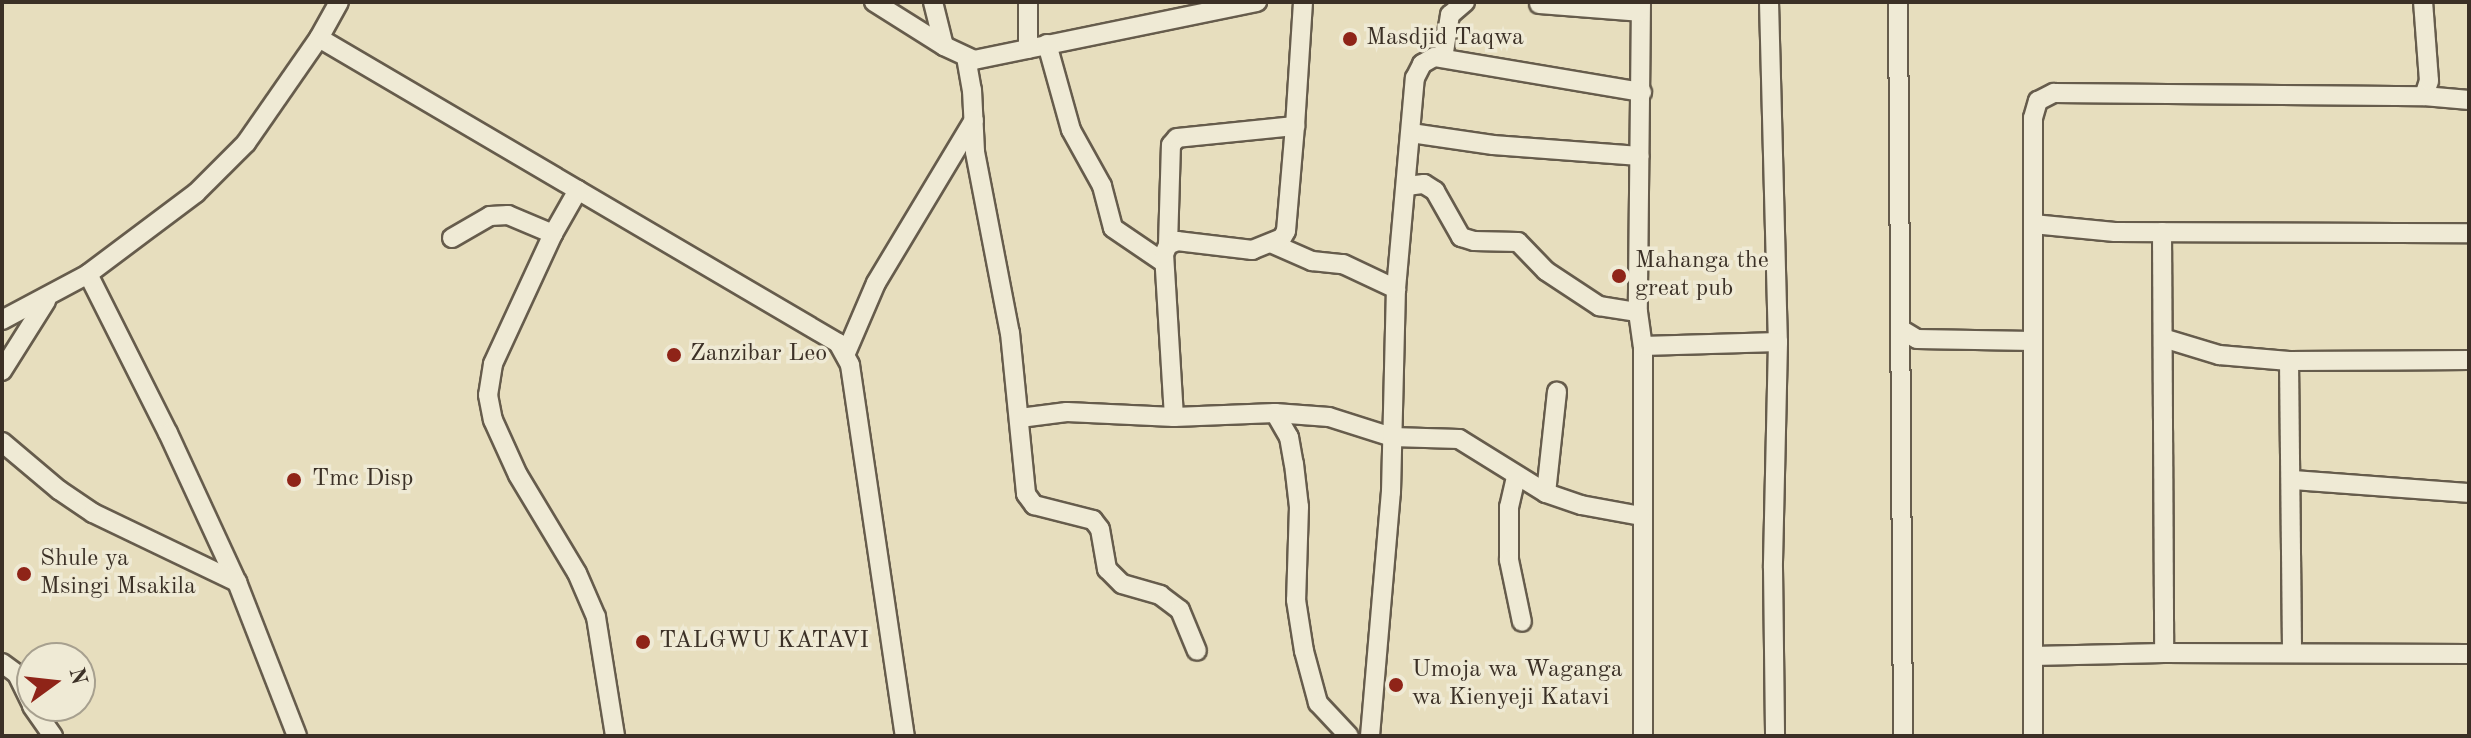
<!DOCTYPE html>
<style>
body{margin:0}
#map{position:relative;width:2471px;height:738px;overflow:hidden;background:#e7debe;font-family:"Old Standard TT",serif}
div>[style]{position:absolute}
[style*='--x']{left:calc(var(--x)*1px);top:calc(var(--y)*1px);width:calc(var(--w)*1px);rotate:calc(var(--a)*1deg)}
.roads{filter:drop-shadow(2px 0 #665c4c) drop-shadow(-2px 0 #665c4c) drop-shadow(0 2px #665c4c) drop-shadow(0 -2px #665c4c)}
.minor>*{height:18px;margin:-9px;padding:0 9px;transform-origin:9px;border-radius:9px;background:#efead5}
.dots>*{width:22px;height:22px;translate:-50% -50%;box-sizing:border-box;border:4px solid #efead5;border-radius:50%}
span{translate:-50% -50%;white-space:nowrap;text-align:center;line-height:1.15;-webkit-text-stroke:7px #efead5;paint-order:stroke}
.poi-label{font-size:24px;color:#3b3026}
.left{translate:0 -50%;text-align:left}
.frame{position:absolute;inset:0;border:4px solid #3b3026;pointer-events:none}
.north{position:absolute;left:16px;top:642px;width:80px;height:80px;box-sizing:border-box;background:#efead5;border:2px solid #a7a08f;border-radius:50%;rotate:75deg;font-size:22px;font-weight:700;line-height:32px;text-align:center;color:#3b3026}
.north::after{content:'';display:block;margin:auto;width:28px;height:36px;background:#8f2418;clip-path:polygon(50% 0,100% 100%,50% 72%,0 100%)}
</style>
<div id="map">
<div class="roads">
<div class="minor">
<div style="--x:874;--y:2;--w:83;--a:32.2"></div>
<div style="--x:944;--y:46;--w:33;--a:25"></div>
<div style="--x:974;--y:60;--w:289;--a:-11.6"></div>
<div style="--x:933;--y:2;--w:45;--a:76"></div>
<div style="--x:1641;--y:2;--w:310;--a:90.6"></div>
<div style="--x:1638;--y:312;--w:34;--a:82"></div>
<div style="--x:1643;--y:346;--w:390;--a:90"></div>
<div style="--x:1769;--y:2;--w:340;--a:88.5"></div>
<div style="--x:1778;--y:342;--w:226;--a:91.3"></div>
<div style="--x:1773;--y:568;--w:168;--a:89.3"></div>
<div style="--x:1898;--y:2;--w:734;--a:89.61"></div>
<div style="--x:1539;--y:4;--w:101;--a:4.5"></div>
<div style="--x:319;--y:38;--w:602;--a:30.44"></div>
<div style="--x:838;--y:343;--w:25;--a:61"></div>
<div style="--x:850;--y:365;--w:375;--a:81.6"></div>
<div style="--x:1047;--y:44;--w:89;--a:74.4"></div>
<div style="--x:1071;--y:130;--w:64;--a:61"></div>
<div style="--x:1102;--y:186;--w:43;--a:75.3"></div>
<div style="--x:1113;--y:228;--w:60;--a:34.2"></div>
<div style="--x:1028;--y:49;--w:47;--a:-90"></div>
<div style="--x:966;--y:57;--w:34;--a:80"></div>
<div style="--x:972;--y:90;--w:62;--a:87.2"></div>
<div style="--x:975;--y:152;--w:184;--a:79.1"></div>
<div style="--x:1010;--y:333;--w:162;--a:84.3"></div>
<div style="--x:1026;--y:494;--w:14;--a:54"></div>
<div style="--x:1034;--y:505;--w:61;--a:14.3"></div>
<div style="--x:1093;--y:520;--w:11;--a:52"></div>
<div style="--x:1100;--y:529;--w:41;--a:80.1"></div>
<div style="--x:1107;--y:569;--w:21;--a:45"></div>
<div style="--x:1122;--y:584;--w:40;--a:16"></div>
<div style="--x:1160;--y:595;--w:25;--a:37"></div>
<div style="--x:1180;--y:610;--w:44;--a:67.5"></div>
<div style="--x:1443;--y:58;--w:44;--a:-80.8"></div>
<div style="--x:1450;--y:15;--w:20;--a:-41"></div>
<div style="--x:2424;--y:96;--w:45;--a:5.1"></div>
<div style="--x:1411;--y:133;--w:83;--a:8.3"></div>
<div style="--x:1493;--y:145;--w:147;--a:4.3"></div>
<div style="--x:1407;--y:186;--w:17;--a:-7"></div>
<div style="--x:1424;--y:184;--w:13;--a:32"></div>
<div style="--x:1435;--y:191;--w:53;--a:60.5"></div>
<div style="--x:1461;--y:237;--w:14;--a:17"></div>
<div style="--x:1474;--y:241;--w:44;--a:1.3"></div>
<div style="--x:1518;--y:242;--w:40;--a:46"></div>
<div style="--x:1546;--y:271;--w:64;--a:33.4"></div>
<div style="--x:1599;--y:306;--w:39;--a:9"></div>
<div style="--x:578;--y:190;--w:51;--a:119.6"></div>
<div style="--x:553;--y:234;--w:143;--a:114.8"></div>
<div style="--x:493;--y:364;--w:31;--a:99"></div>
<div style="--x:488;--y:395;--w:25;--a:79"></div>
<div style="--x:493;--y:420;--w:60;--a:65.6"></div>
<div style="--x:518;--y:475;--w:114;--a:59"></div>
<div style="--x:577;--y:573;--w:48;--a:66.6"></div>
<div style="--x:596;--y:617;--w:121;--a:80.9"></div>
<div style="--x:2033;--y:224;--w:82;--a:5.6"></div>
<div style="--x:2115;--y:232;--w:354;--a:0.2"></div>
<div style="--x:2162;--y:232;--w:421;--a:89.7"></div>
<div style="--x:452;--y:238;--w:44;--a:-30.1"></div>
<div style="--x:490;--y:216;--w:18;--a:-3"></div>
<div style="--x:508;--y:215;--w:49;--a:22.9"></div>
<div style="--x:1273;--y:244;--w:43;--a:23.6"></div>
<div style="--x:1312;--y:261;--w:31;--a:6"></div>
<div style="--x:1343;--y:264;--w:59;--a:25.3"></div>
<div style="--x:1168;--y:245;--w:100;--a:-88.3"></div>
<div style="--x:1171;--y:145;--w:9;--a:-49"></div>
<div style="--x:1177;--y:138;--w:119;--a:-5.8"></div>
<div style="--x:88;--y:274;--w:178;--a:63.3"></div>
<div style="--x:168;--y:433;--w:164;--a:65.2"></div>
<div style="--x:237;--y:582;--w:165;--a:68.7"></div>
<div style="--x:2;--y:320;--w:98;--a:-28.1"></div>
<div style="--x:88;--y:274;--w:135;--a:-36.9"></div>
<div style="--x:196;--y:193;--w:71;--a:-45"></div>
<div style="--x:246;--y:143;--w:128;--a:-55.2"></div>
<div style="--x:319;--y:38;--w:41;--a:-60.9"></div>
<div style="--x:1902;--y:330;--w:17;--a:31"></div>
<div style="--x:1917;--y:339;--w:116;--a:1"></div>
<div style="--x:2163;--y:338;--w:59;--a:16.9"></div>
<div style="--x:2219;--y:355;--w:70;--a:4.9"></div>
<div style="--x:2289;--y:361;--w:180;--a:-0.3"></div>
<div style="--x:1643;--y:346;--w:135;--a:-1.7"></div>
<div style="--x:846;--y:353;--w:76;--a:-66.8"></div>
<div style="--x:876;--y:283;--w:190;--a:-59"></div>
<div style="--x:2289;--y:361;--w:291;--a:89.4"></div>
<div style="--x:2;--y:371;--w:83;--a:-57.8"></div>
<div style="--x:1275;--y:413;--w:28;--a:60"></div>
<div style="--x:1289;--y:437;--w:27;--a:80"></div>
<div style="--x:1294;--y:464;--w:43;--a:83.4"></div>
<div style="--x:1299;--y:507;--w:93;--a:91.8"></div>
<div style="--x:1296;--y:600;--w:52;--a:81.1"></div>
<div style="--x:1304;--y:651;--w:54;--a:74.9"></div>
<div style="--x:1318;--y:703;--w:45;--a:46.8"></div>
<div style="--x:1174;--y:417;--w:163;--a:-93.5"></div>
<div style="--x:1164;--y:254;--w:10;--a:-66"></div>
<div style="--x:1168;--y:245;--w:10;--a:-24"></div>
<div style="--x:1177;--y:241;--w:76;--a:6.8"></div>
<div style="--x:1252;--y:250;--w:32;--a:-22"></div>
<div style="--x:1282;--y:238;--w:8;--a:-60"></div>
<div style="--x:1286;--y:231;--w:105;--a:-85.1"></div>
<div style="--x:1295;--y:126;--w:124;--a:-86.3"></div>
<div style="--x:1020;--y:418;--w:47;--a:-7.3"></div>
<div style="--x:1067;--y:412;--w:107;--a:2.7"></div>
<div style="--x:1174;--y:417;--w:101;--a:-2.3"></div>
<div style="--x:1275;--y:413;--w:54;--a:4.2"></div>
<div style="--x:1329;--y:417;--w:66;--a:17.6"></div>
<div style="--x:1392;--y:437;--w:67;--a:1.7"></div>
<div style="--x:1459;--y:439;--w:102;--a:31.8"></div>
<div style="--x:1546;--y:493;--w:37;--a:19"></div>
<div style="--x:1581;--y:505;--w:61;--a:10.4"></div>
<div style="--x:2;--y:442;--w:75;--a:40.1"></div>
<div style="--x:59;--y:490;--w:41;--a:34.1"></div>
<div style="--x:93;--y:513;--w:160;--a:25.6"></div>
<div style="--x:1516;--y:477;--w:31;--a:103"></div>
<div style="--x:1509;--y:507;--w:53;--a:90"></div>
<div style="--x:1509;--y:560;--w:63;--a:78.2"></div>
<div style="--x:2292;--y:480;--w:177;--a:4.2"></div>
<div style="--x:1546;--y:493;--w:102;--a:-83.8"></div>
<div style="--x:2033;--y:656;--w:131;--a:-1.3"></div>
<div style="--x:2164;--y:653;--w:305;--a:0.2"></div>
<div style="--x:2;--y:663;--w:19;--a:36"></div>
<div style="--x:17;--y:674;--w:34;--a:64"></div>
<div style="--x:32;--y:706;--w:37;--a:55"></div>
<div style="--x:1370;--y:736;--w:245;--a:-85.1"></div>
<div style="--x:1391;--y:492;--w:203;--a:-88.6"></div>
<div style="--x:1396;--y:289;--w:212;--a:-84.9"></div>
<div style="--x:1415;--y:78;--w:16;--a:-63"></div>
<div style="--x:1422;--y:64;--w:14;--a:-30"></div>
<div style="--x:1434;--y:57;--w:211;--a:9.6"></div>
<div style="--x:2033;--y:736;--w:618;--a:-90"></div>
<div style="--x:2033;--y:118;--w:18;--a:-74"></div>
<div style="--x:2038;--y:101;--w:18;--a:-27"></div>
<div style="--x:2054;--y:93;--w:370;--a:0.5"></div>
<div style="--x:2424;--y:96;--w:16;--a:-72"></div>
<div style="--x:2429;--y:81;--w:79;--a:-94.3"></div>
</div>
</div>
<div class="dots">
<div style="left:1350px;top:39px;background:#8f2418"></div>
<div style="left:1619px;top:276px;background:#8f2418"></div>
<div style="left:674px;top:355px;background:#8f2418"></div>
<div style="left:294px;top:480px;background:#8f2418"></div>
<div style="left:24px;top:574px;background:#8f2418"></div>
<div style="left:643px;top:642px;background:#8f2418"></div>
<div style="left:1396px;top:685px;background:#8f2418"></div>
</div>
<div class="poi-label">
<span class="left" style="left:1366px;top:39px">Masdjid Taqwa</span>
<span class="left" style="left:1635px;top:276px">Mahanga the<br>great pub</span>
<span class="left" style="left:690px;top:355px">Zanzibar Leo</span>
<span class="left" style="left:312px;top:480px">Tmc Disp</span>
<span class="left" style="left:40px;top:574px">Shule ya<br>Msingi Msakila</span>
<span class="left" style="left:659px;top:642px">TALGWU KATAVI</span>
<span class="left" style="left:1412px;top:685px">Umoja wa Waganga<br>wa Kienyeji Katavi</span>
</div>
<div class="frame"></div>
<div class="north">N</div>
</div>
